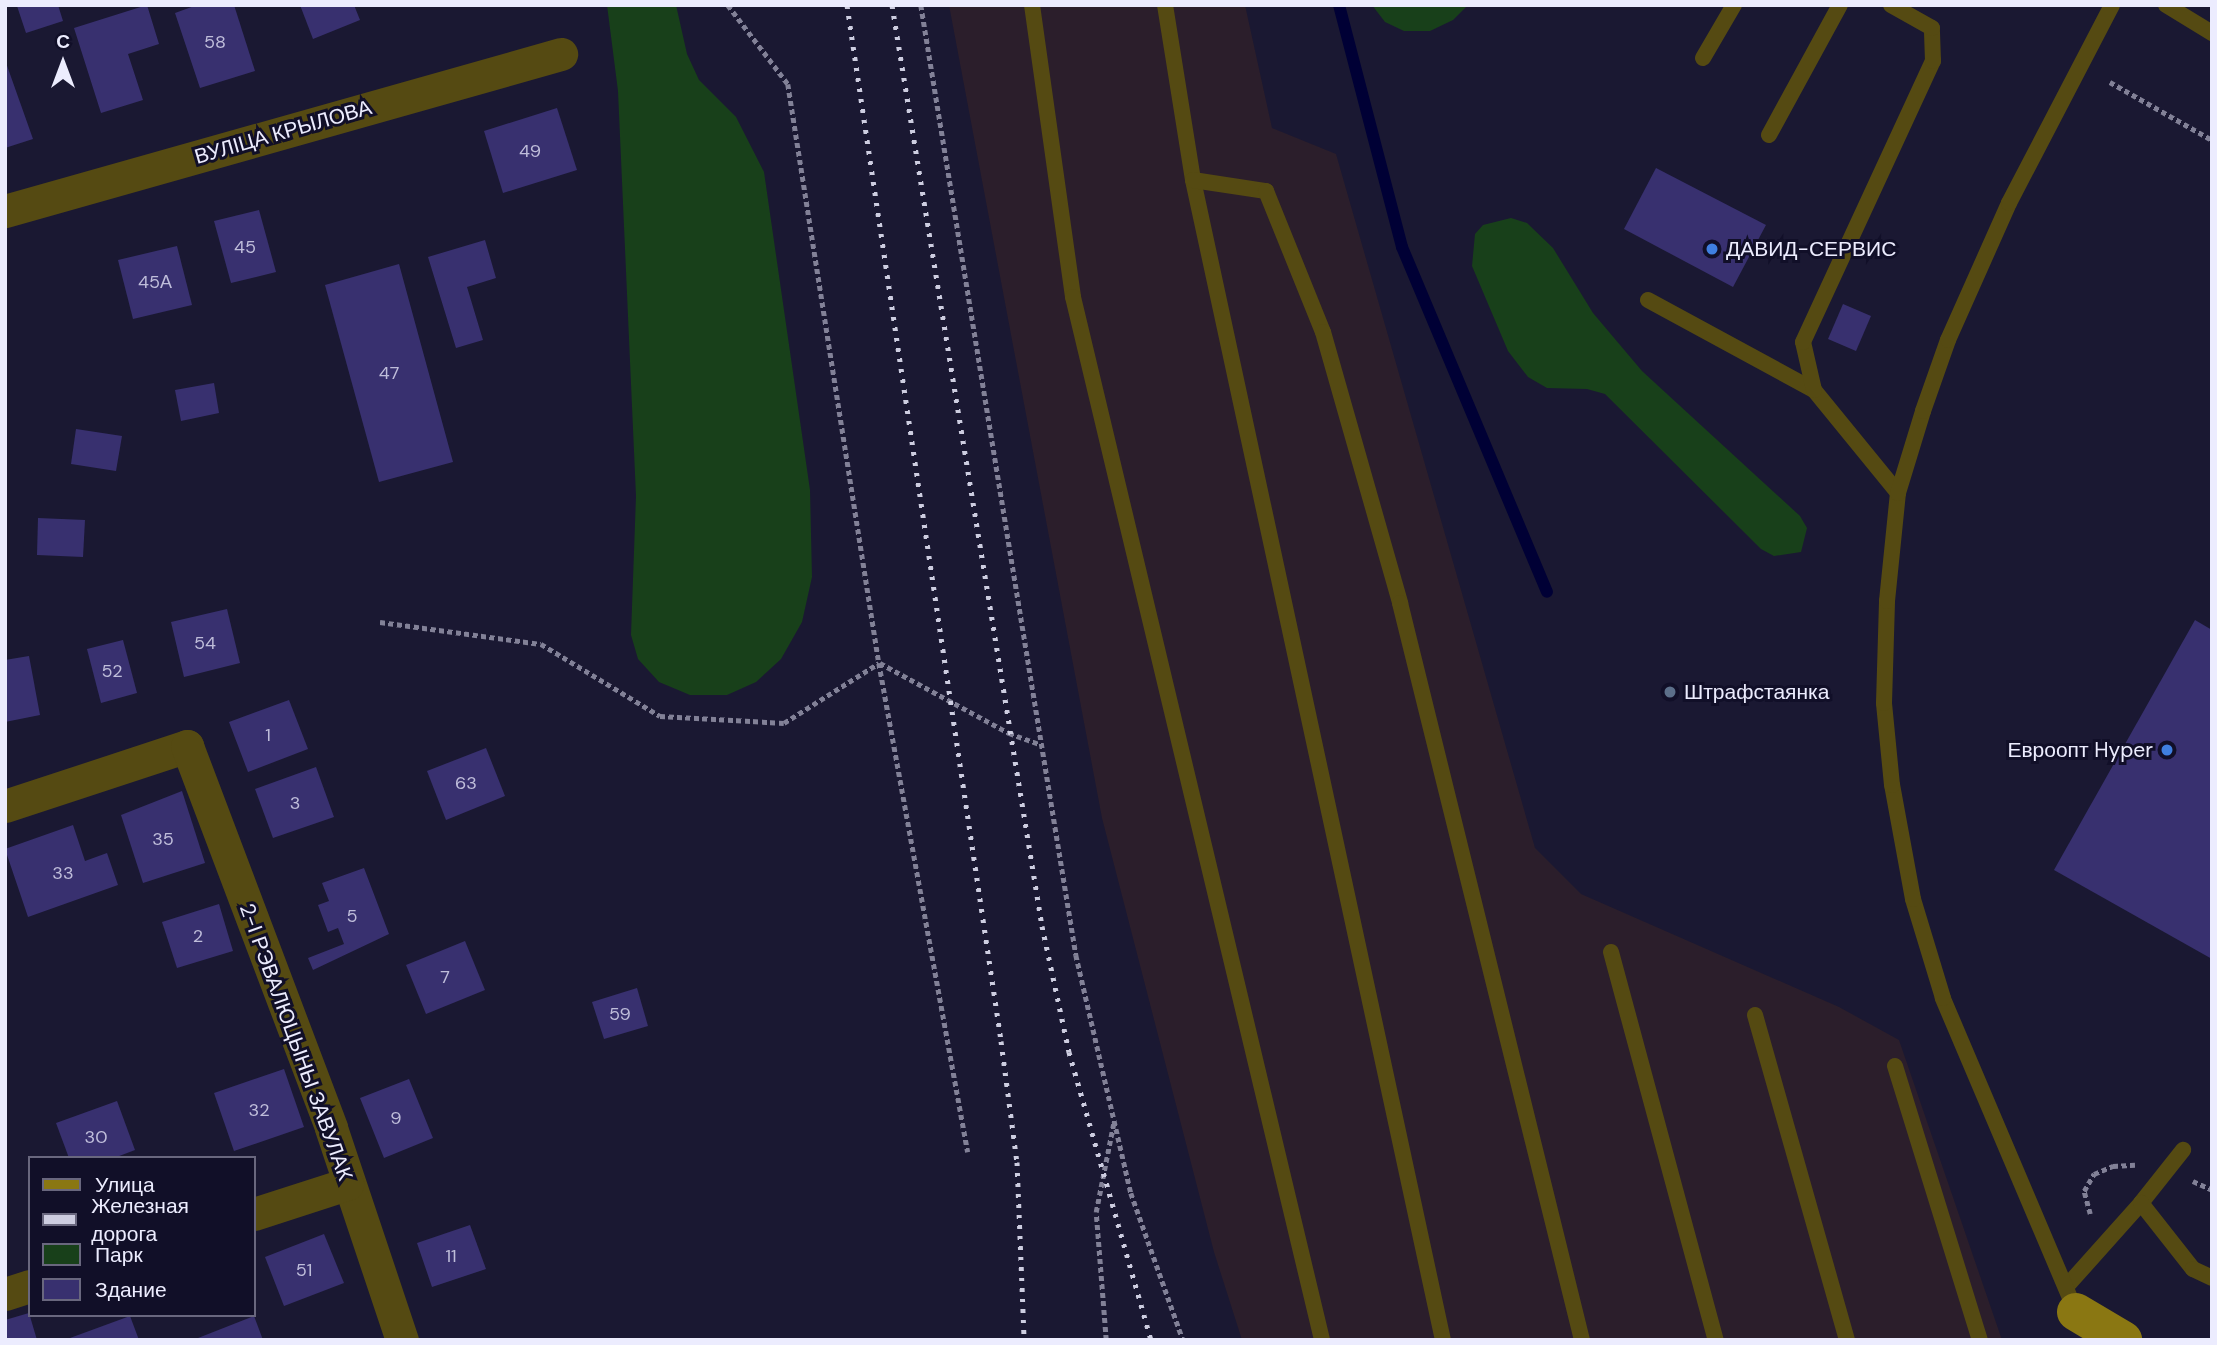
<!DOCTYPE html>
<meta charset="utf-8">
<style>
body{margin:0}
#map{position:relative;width:2217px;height:1345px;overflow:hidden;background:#1a1832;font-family:"DM Sans",sans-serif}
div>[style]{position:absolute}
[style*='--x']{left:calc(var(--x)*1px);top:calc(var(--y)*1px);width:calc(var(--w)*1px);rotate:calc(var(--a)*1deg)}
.industrial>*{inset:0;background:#2b1e2b}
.green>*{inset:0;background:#18401a}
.stream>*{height:12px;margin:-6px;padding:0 6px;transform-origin:6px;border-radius:6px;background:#000035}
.building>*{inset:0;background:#38306f}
.path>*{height:4.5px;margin-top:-2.25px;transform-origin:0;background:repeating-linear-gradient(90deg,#828197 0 5px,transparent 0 8.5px)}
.service>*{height:16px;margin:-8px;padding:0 8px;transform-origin:8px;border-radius:8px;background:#554a12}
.minor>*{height:33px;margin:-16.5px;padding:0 16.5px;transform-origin:16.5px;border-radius:16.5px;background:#554a12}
.primary>*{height:38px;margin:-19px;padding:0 19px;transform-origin:19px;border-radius:19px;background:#8a7712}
.rail>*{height:5px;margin-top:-2.5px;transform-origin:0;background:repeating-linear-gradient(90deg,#cdcde0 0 3.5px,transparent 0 10.5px)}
.dots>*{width:19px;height:19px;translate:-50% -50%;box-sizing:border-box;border:4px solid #110f28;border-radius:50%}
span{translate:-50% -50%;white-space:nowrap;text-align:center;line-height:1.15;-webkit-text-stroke:6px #110f28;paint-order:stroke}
.number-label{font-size:18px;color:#bfbdda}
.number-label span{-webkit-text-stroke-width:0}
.street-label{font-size:21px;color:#ececfe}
.poi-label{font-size:21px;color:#ececfe}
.left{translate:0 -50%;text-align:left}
.right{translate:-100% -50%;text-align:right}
.frame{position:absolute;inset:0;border:7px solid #ececfe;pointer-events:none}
.legend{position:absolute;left:28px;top:1156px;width:228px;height:161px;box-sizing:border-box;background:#110f28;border:2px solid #69677e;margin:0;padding:9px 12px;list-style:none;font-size:21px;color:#ececfe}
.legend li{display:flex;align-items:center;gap:14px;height:35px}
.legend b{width:35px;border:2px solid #69677e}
.north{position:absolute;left:28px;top:28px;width:70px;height:70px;-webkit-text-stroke:5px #110f28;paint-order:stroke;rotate:0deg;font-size:19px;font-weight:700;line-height:28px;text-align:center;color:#ececfe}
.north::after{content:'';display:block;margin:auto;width:24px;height:32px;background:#ececfe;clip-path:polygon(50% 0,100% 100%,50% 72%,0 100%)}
</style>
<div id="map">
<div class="industrial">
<div style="clip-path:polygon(949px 5px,1245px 5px,1272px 128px,1336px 154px,1535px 848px,1581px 894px,1839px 1007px,1899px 1040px,2002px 1340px,1242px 1340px,1214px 1252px,1102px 818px)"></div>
</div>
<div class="green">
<div style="clip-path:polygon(607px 5px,676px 5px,687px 54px,699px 80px,736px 117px,764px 172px,810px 490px,812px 577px,802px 622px,781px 659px,756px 682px,727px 695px,690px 695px,659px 682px,638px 659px,631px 635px,636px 496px,618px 91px)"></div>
<div style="clip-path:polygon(1372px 5px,1468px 5px,1453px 20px,1430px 31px,1404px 31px,1385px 22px)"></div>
<div style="clip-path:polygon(1511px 218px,1527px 223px,1553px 248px,1593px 313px,1642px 371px,1800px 516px,1807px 528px,1801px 552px,1774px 556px,1761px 549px,1605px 394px,1587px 389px,1547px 388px,1528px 377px,1508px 351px,1472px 266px,1475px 234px,1483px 225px)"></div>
</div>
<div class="stream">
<div style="--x:1339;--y:5;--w:250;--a:75.4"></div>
<div style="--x:1402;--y:247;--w:374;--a:67.2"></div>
</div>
<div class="building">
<div style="clip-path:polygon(58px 5px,63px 21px,26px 33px,17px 6px)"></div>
<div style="clip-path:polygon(147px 5px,159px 44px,128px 54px,143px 100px,101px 113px,74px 28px)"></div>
<div style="clip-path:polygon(197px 5px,234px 5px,255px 71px,200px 88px,175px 13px)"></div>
<div style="clip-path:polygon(300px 5px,354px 5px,360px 20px,313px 39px)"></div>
<div style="clip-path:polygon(5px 60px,33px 139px,5px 148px)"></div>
<div style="clip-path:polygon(557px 108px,577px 170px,503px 193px,484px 131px)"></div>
<div style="clip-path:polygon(1656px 168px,1766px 225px,1733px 287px,1624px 229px)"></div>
<div style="clip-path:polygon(259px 210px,276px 272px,231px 283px,214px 221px)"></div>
<div style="clip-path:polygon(485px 240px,496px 278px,467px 287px,483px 340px,456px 348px,428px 257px)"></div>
<div style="clip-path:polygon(177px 246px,192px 305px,133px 319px,118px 260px)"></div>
<div style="clip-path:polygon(399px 264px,453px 462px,379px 482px,325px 285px)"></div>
<div style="clip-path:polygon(1843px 304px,1871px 316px,1856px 351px,1828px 339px)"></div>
<div style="clip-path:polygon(214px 383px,219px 413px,181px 421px,175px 390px)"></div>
<div style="clip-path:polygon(76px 429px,122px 436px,116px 471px,71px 464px)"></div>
<div style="clip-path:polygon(38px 518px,85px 520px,83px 557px,37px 555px)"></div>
<div style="clip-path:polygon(227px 609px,240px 663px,184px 677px,171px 622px)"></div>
<div style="clip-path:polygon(2195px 620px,2212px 630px,2212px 959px,2054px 870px)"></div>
<div style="clip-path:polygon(123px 640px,137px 693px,101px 703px,87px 649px)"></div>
<div style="clip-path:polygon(29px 656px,40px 715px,5px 722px,5px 660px)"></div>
<div style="clip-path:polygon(289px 700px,308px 749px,248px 772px,229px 722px)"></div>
<div style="clip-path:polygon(486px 748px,505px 796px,446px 820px,427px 771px)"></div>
<div style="clip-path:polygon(316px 767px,334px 817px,273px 838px,255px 789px)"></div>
<div style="clip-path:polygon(182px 791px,205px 863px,143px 883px,121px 815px)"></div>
<div style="clip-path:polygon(73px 825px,85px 861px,107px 853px,118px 885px,28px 917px,5px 849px)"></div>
<div style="clip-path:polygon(364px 868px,389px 934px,313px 970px,308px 958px,344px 944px,338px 928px,328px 932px,318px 905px,329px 901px,322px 883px)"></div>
<div style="clip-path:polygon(219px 904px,233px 951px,177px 968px,162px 922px)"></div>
<div style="clip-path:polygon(465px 941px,485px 990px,426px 1014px,406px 965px)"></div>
<div style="clip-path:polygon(637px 988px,648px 1026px,604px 1039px,592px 1002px)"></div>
<div style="clip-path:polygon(284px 1069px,304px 1127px,234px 1151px,214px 1093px)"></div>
<div style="clip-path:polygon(409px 1079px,433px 1138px,384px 1158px,360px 1098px)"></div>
<div style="clip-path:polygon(117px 1101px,135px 1150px,114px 1158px,69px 1158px,56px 1123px)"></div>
<div style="clip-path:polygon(470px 1225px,486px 1269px,432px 1287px,417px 1243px)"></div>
<div style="clip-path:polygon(324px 1234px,344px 1283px,284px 1306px,265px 1257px)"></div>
<div style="clip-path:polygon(29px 1313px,37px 1340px,5px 1340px,5px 1320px)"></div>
<div style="clip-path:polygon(130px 1316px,139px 1340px,71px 1340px,70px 1338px)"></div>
<div style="clip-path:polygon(254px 1316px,263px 1340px,193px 1340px)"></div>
</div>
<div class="path">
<div style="--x:728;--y:5;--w:99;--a:52.8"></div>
<div style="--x:788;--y:84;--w:586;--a:81.07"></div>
<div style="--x:879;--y:663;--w:497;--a:79.7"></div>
<div style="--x:921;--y:5;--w:963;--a:80.73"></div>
<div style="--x:1076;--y:955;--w:244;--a:77"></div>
<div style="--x:1131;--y:1193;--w:156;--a:70.5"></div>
<div style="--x:2110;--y:82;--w:117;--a:29.6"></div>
<div style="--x:380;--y:622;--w:162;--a:7.8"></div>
<div style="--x:541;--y:644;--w:139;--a:31.2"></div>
<div style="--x:660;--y:716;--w:124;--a:3.2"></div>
<div style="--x:784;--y:723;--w:112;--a:-32.3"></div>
<div style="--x:880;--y:663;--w:147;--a:28.5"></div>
<div style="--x:1009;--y:733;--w:33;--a:20"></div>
<div style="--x:2193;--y:1181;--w:21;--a:25"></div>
<div style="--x:2090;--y:1214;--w:24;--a:-105"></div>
<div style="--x:2084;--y:1191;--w:20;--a:-60"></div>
<div style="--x:2094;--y:1174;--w:21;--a:-23"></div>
<div style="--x:2113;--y:1166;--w:22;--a:-3"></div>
<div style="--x:1106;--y:1340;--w:128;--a:-94.5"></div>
<div style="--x:1096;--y:1212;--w:93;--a:-78.8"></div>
</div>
<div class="service">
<div style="--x:1032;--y:5;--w:295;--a:82"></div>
<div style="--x:1073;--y:297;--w:1072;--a:76.57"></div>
<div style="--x:1165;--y:5;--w:177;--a:80.9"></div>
<div style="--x:1193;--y:180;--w:1187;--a:77.84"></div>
<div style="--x:2166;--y:5;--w:54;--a:31.3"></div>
<div style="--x:1703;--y:58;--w:61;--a:-59.7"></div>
<div style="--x:1769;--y:135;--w:148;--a:-61.4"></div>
<div style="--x:1193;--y:180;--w:74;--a:8.6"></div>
<div style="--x:1266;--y:191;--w:152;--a:68"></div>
<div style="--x:1323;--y:332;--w:282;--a:74.1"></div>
<div style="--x:1400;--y:603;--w:759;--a:76.13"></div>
<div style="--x:1648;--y:300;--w:189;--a:28.5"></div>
<div style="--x:1814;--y:390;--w:133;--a:50.8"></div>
<div style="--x:1814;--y:390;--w:49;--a:-102.9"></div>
<div style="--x:1803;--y:342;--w:310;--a:-65.2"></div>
<div style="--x:1933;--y:61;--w:33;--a:-92"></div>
<div style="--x:1932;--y:28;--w:47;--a:-150.7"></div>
<div style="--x:1611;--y:952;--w:402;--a:74.9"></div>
<div style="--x:1755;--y:1015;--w:338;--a:74.2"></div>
<div style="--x:1895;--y:1066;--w:287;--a:72.8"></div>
<div style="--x:2141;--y:1203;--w:68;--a:-51.6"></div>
<div style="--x:2066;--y:1287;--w:113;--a:-48.2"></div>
<div style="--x:2141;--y:1203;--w:84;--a:51.8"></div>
<div style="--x:2193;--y:1269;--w:21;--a:25"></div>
<div style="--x:2076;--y:1312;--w:341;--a:-113"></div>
<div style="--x:1943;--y:998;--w:103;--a:-106.9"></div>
<div style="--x:1913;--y:899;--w:116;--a:-100.4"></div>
<div style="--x:1892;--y:785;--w:82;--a:-95.6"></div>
<div style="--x:1884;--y:703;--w:102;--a:-88.3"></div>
<div style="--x:1887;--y:601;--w:109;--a:-84.2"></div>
<div style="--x:1898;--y:493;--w:86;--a:-73"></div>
<div style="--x:1923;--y:411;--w:75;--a:-70.6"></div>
<div style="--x:1948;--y:340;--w:150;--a:-66"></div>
<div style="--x:2009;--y:203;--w:223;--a:-62.5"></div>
</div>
<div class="minor">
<div style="--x:5;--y:211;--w:578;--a:-15.77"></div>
<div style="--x:5;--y:806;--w:192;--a:-18.2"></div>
<div style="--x:187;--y:746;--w:408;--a:69.3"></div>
<div style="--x:331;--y:1128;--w:224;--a:71.5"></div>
<div style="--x:254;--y:1214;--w:98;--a:-17.9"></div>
<div style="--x:5;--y:1294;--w:26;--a:-18"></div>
</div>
<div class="primary">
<div style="--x:2076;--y:1312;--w:55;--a:30.8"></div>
</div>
<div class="rail">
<div style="--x:847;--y:5;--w:1047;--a:81.54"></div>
<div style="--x:1001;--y:1041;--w:122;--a:82.5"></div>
<div style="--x:1017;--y:1162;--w:178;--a:87.7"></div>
<div style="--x:892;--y:5;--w:933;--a:80.75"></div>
<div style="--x:1042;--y:926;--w:129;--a:77.9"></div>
<div style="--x:1069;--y:1052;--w:299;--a:74.1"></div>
</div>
<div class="dots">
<div style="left:1712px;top:249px;background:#3f7fe0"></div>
<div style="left:1670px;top:692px;background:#5c6f8a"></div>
<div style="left:2167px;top:750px;background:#3f7fe0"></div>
</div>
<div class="number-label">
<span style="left:215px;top:42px">58</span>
<span style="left:530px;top:151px">49</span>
<span style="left:245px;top:247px">45</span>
<span style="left:155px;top:282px">45А</span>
<span style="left:389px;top:373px">47</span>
<span style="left:205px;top:643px">54</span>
<span style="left:112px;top:671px">52</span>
<span style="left:268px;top:735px">1</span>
<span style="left:466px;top:783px">63</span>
<span style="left:295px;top:803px">3</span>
<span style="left:163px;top:839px">35</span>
<span style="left:63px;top:873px">33</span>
<span style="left:352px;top:916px">5</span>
<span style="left:198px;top:936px">2</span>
<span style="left:445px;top:977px">7</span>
<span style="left:620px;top:1014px">59</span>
<span style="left:259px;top:1110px">32</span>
<span style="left:396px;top:1118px">9</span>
<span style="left:96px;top:1137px">30</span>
<span style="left:451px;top:1256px">11</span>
<span style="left:304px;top:1270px">51</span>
</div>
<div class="street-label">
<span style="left:283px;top:132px;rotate:-16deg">ВУЛІЦА КРЫЛОВА</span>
<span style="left:296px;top:1042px;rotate:70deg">2-І РЭВАЛЮЦЫНЫ ЗАВУЛАК</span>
</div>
<div class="poi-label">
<span class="left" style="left:1726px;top:249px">ДАВИД-СЕРВИС</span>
<span class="left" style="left:1684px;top:692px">Штрафстаянка</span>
<span class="right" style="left:2153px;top:750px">Евроопт Hyper</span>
</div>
<div class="frame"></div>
<ul class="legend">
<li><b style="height:9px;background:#8a7712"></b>Улица</li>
<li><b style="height:9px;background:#cdcde0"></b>Железная дорога</li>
<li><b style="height:19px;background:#18401a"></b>Парк</li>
<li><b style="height:19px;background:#38306f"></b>Здание</li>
</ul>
<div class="north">С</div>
</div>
